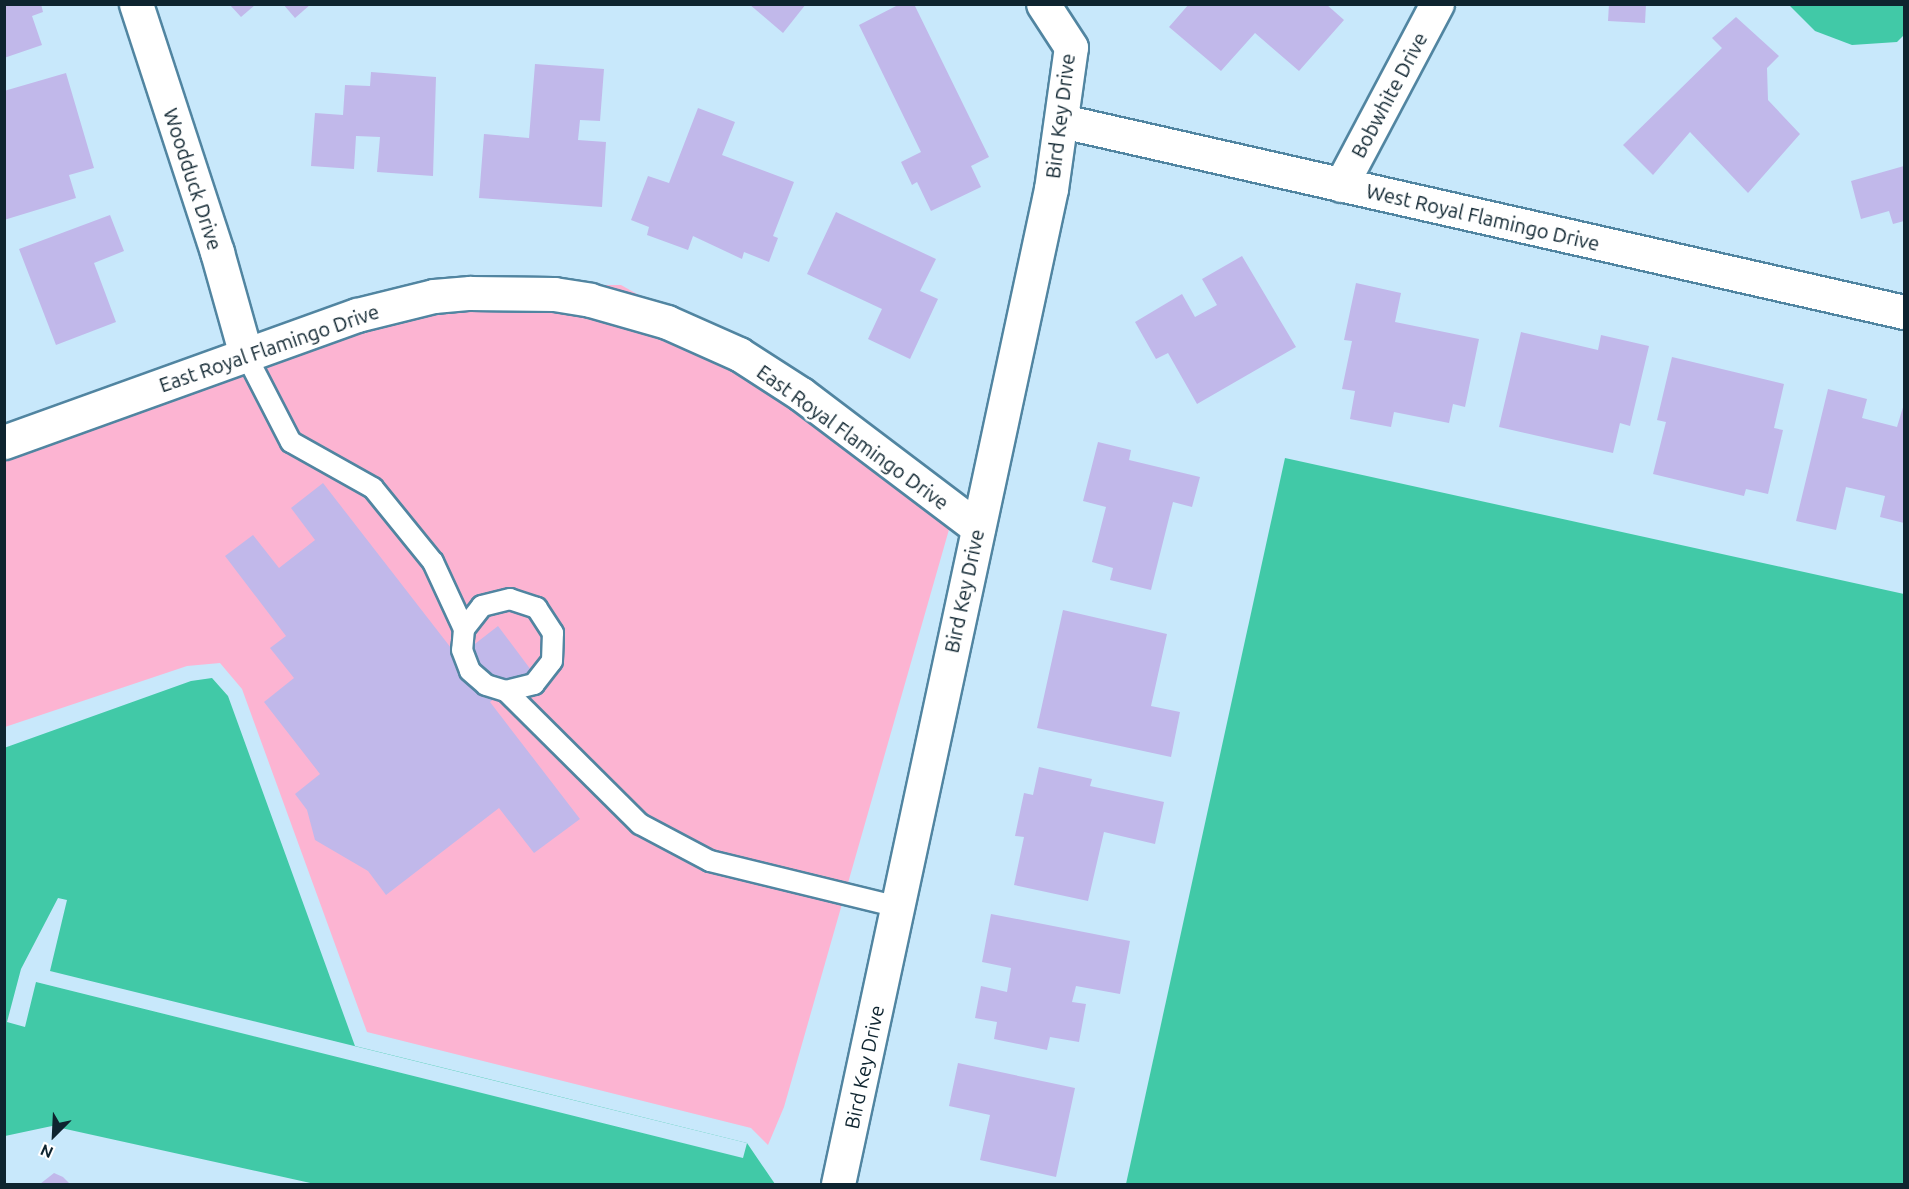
<!DOCTYPE html>
<style>
body{margin:0}
#map{position:relative;width:1909px;height:1189px;overflow:hidden;background:#c8e8fb;font-family:Ubuntu,sans-serif}
div>[style]{position:absolute}
[style*='--x']{left:calc(var(--x)*1px);top:calc(var(--y)*1px);width:calc(var(--w)*1px);rotate:calc(var(--a)*1deg)}
.green>*{inset:0;background:#fcb4d2}
.water>*{inset:0;background:#41c9a7}
.pier>*{inset:0;background:#c8e8fb}
.building>*{inset:0;background:#c1b8ea}
.roads{filter:drop-shadow(2px 0 #5185a1) drop-shadow(-2px 0 #5185a1) drop-shadow(0 2px #5185a1) drop-shadow(0 -2px #5185a1)}
.service>*{height:20px;margin:-10px;padding:0 10px;transform-origin:10px;border-radius:10px;background:#fff}
.minor>*{height:33px;margin:-16.5px;padding:0 16.5px;transform-origin:16.5px;border-radius:16.5px;background:#fff}
.tertiary>*{height:33px;margin:-16.5px;padding:0 16.5px;transform-origin:16.5px;border-radius:16.5px;background:#fff}
span{translate:-50% -50%;white-space:nowrap;text-align:center;line-height:1.15;-webkit-text-stroke:5px #fff;paint-order:stroke}
.street-label{font-size:20px;color:#0e242f}
.frame{position:absolute;inset:0;border:6px solid #0e242f;pointer-events:none}
.north{position:absolute;left:24px;top:1105px;width:60px;height:60px;-webkit-text-stroke:4px #fff;paint-order:stroke;rotate:204deg;font-size:16px;font-weight:700;line-height:24px;text-align:center;color:#0e242f}
.north::after{content:'';display:block;margin:auto;width:21px;height:27px;background:#0e242f;clip-path:polygon(50% 0,100% 100%,50% 72%,0 100%)}
</style>
<div id="map">
<div class="green">
<div style="clip-path:polygon(508px 285px,621px 285px,829px 402px,954px 512px,784px 1107px,768px 1145px,751px 1128px,367px 1032px,242px 689px,220px 663px,187px 666px,5px 727px,4px 441px)"></div>
</div>
<div class="water">
<div style="clip-path:polygon(1789px 5px,1904px 5px,1904px 35px,1897px 42px,1852px 45px,1815px 31px)"></div>
<div style="clip-path:polygon(1285px 458px,1904px 594px,1904px 1184px,1126px 1184px)"></div>
<div style="clip-path:polygon(212px 678px,228px 696px,355px 1046px,747px 1143px,775px 1184px,315px 1184px,52px 1126px,5px 1136px,4px 748px,191px 681px)"></div>
</div>
<div class="pier">
<div style="clip-path:polygon(58px 898px,67px 900px,50px 971px,747px 1143px,743px 1158px,36px 982px,25px 1027px,7px 1022px,21px 969px)"></div>
</div>
<div class="building">
<div style="clip-path:polygon(4px 4px,41px 4px,43px 12px,32px 16px,42px 45px,4px 58px)"></div>
<div style="clip-path:polygon(283px 4px,311px 4px,295px 18px)"></div>
<div style="clip-path:polygon(749px 4px,806px 4px,783px 33px)"></div>
<div style="clip-path:polygon(900px 4px,914px 4px,989px 157px,971px 166px,981px 187px,931px 211px,917px 182px,912px 185px,901px 162px,921px 152px,859px 25px)"></div>
<div style="clip-path:polygon(1189px 4px,1326px 4px,1344px 20px,1299px 71px,1255px 33px,1221px 71px,1169px 27px)"></div>
<div style="clip-path:polygon(1609px 4px,1646px 4px,1645px 23px,1608px 21px)"></div>
<div style="clip-path:polygon(230px 5px,255px 5px,241px 17px)"></div>
<div style="clip-path:polygon(1736px 17px,1779px 56px,1767px 68px,1768px 100px,1800px 134px,1748px 193px,1690px 132px,1653px 175px,1623px 145px,1722px 48px,1712px 38px)"></div>
<div style="clip-path:polygon(535px 64px,604px 69px,600px 121px,580px 120px,578px 140px,606px 142px,602px 207px,479px 198px,484px 134px,529px 138px)"></div>
<div style="clip-path:polygon(371px 72px,436px 77px,433px 176px,377px 172px,380px 137px,356px 136px,354px 169px,311px 166px,315px 113px,343px 115px,345px 85px,370px 86px)"></div>
<div style="clip-path:polygon(66px 73px,94px 168px,69px 175px,76px 198px,4px 220px,4px 91px)"></div>
<div style="clip-path:polygon(698px 108px,735px 122px,722px 155px,794px 182px,773px 236px,778px 238px,769px 262px,744px 252px,742px 259px,693px 236px,688px 250px,647px 235px,649px 227px,631px 220px,648px 176px,669px 183px)"></div>
<div style="clip-path:polygon(1904px 166px,1904px 221px,1893px 224px,1889px 211px,1861px 219px,1851px 181px)"></div>
<div style="clip-path:polygon(836px 212px,936px 259px,920px 291px,938px 299px,910px 359px,868px 339px,882px 309px,807px 274px)"></div>
<div style="clip-path:polygon(110px 215px,124px 251px,94px 263px,116px 322px,56px 345px,19px 249px)"></div>
<div style="clip-path:polygon(1242px 256px,1296px 347px,1197px 404px,1168px 353px,1156px 359px,1135px 322px,1182px 294px,1195px 317px,1217px 305px,1202px 279px)"></div>
<div style="clip-path:polygon(1356px 283px,1401px 293px,1395px 322px,1479px 339px,1465px 407px,1453px 404px,1449px 423px,1394px 412px,1391px 427px,1350px 419px,1355px 391px,1342px 389px,1352px 341px,1344px 340px)"></div>
<div style="clip-path:polygon(1521px 332px,1598px 350px,1601px 335px,1649px 346px,1630px 426px,1620px 423px,1613px 453px,1499px 427px)"></div>
<div style="clip-path:polygon(1672px 357px,1784px 384px,1774px 428px,1783px 430px,1768px 494px,1746px 489px,1744px 496px,1653px 474px,1666px 422px,1657px 420px)"></div>
<div style="clip-path:polygon(1828px 389px,1867px 399px,1862px 418px,1897px 427px,1904px 404px,1904px 523px,1880px 517px,1885px 496px,1846px 487px,1836px 530px,1796px 521px)"></div>
<div style="clip-path:polygon(1098px 442px,1131px 450px,1129px 460px,1200px 477px,1192px 507px,1173px 502px,1151px 590px,1110px 580px,1113px 568px,1092px 562px,1106px 507px,1083px 501px)"></div>
<div style="clip-path:polygon(323px 483px,458px 657px,498px 626px,531px 670px,490px 702px,580px 819px,534px 853px,499px 808px,386px 895px,368px 871px,315px 840px,307px 810px,295px 794px,320px 774px,264px 702px,294px 678px,270px 648px,286px 636px,225px 556px,253px 535px,279px 568px,315px 540px,291px 508px)"></div>
<div style="clip-path:polygon(1063px 610px,1167px 634px,1151px 706px,1180px 712px,1171px 757px,1037px 728px)"></div>
<div style="clip-path:polygon(1039px 767px,1092px 779px,1090px 786px,1164px 802px,1155px 844px,1104px 832px,1088px 901px,1014px 885px,1024px 837px,1015px 836px,1024px 793px,1033px 795px)"></div>
<div style="clip-path:polygon(991px 914px,1130px 941px,1120px 994px,1076px 986px,1072px 1002px,1086px 1004px,1079px 1042px,1050px 1037px,1047px 1050px,994px 1039px,997px 1022px,975px 1018px,981px 986px,1007px 992px,1011px 968px,982px 962px)"></div>
<div style="clip-path:polygon(958px 1063px,1075px 1088px,1056px 1177px,980px 1160px,990px 1115px,949px 1106px)"></div>
<div style="clip-path:polygon(54px 1173px,63px 1177px,70px 1184px,40px 1184px)"></div>
</div>
<div class="roads">
<div class="service">
<div style="--x:246;--y:355;--w:98;--a:62.7"></div>
<div style="--x:291;--y:442;--w:94;--a:29.3"></div>
<div style="--x:373;--y:488;--w:95;--a:51"></div>
<div style="--x:433;--y:562;--w:74;--a:65.2"></div>
<div style="--x:506;--y:691;--w:29;--a:-14"></div>
<div style="--x:534;--y:684;--w:29;--a:-52"></div>
<div style="--x:552;--y:661;--w:28;--a:-88"></div>
<div style="--x:553;--y:633;--w:30;--a:-123"></div>
<div style="--x:537;--y:608;--w:28;--a:-162"></div>
<div style="--x:510;--y:599;--w:29;--a:166"></div>
<div style="--x:482;--y:606;--w:29;--a:128"></div>
<div style="--x:464;--y:629;--w:21;--a:95"></div>
<div style="--x:462;--y:650;--w:22;--a:69"></div>
<div style="--x:470;--y:671;--w:21;--a:41"></div>
<div style="--x:486;--y:685;--w:21;--a:17"></div>
<div style="--x:506;--y:691;--w:189;--a:44.8"></div>
<div style="--x:640;--y:824;--w:79;--a:27.9"></div>
<div style="--x:710;--y:861;--w:194;--a:13.7"></div>
</div>
<div class="minor">
<div style="--x:136;--y:4;--w:261;--a:71.9"></div>
<div style="--x:217;--y:252;--w:107;--a:74.3"></div>
<div style="--x:1062;--y:121;--w:863;--a:12.78"></div>
<div style="--x:1341;--y:185;--w:205;--a:-62.1"></div>
<div style="--x:4;--y:442;--w:375;--a:-19.8"></div>
<div style="--x:357;--y:315;--w:79;--a:-13.9"></div>
<div style="--x:434;--y:296;--w:36;--a:-5"></div>
<div style="--x:470;--y:293;--w:84;--a:0.7"></div>
<div style="--x:554;--y:294;--w:36;--a:9"></div>
<div style="--x:590;--y:300;--w:80;--a:15.9"></div>
<div style="--x:667;--y:322;--w:79;--a:24"></div>
<div style="--x:739;--y:354;--w:74;--a:32.8"></div>
<div style="--x:801;--y:394;--w:222;--a:37.1"></div>
</div>
<div class="tertiary">
<div style="--x:838;--y:1184;--w:1018;--a:-77.92"></div>
<div style="--x:1051;--y:189;--w:143;--a:-82"></div>
<div style="--x:1071;--y:47;--w:51;--a:-123.1"></div>
</div>
</div>
<div class="street-label">
<span style="left:1389px;top:95px;rotate:-62deg">Bobwhite Drive</span>
<span style="left:1060px;top:116px;rotate:-83deg">Bird Key Drive</span>
<span style="left:193px;top:179px;rotate:72deg">Woodduck Drive</span>
<span style="left:1483px;top:217px;rotate:13deg">West Royal Flamingo Drive</span>
<span style="left:269px;top:348px;rotate:-19deg">East Royal Flamingo Drive</span>
<span style="left:853px;top:437px;rotate:36deg">East Royal Flamingo Drive</span>
<span style="left:964px;top:591px;rotate:-78deg">Bird Key Drive</span>
<span style="left:864px;top:1067px;rotate:-78deg">Bird Key Drive</span>
</div>
<div class="frame"></div>
<div class="north">N</div>
</div>
